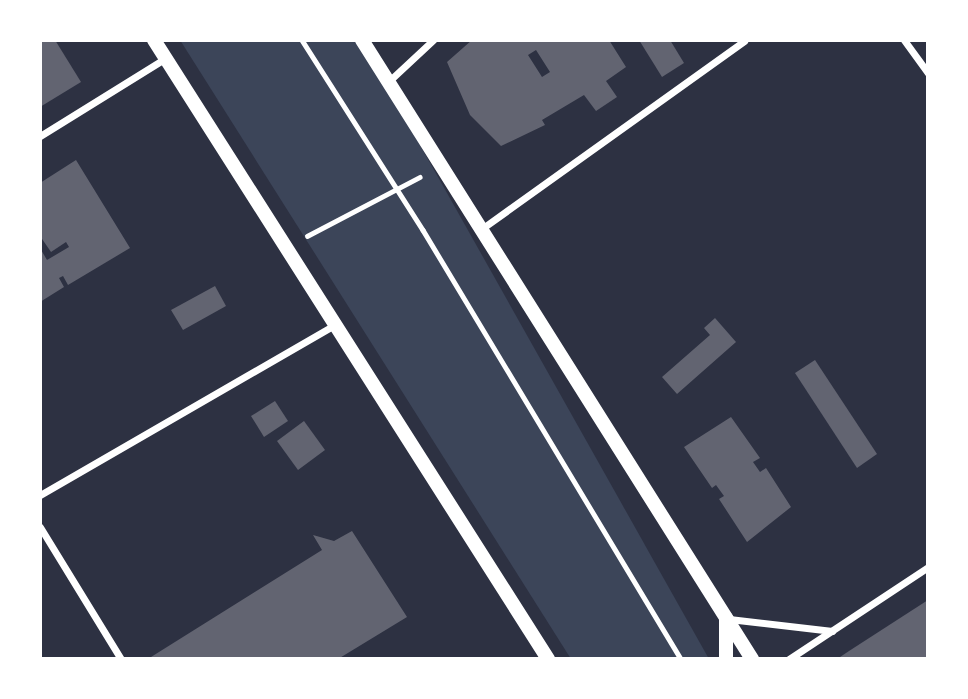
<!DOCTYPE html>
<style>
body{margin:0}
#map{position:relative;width:968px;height:699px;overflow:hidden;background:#2d3142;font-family:"Fira Sans",sans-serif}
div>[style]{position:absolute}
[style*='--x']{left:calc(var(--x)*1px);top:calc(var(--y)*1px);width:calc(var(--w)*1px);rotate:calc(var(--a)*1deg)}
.green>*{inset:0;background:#3c4559}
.building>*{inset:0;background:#626471}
.path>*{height:4.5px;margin:-2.25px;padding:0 2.25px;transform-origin:2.25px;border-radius:2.25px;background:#fff}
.minor>*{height:7px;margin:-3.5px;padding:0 3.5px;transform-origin:3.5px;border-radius:3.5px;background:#fff}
.secondary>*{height:14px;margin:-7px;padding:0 7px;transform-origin:7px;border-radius:7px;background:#fff}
span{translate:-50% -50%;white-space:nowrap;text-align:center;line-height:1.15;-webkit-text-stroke:5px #fff;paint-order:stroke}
.frame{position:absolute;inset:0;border:42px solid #fff;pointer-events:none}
</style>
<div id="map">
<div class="green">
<div style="clip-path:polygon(180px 40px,361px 40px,709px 659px,571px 659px)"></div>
</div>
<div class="building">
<div style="clip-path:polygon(40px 40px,55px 40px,81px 82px,40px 107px)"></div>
<div style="clip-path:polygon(evenodd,472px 40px,609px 40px,626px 67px,606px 81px,617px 97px,596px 111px,584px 95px,542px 120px,545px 125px,501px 146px,470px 115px,447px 62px,472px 40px,536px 50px,550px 72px,542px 77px,528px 55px,536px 50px)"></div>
<div style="clip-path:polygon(639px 40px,670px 40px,684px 63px,662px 77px)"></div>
<div style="clip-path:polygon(76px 160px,130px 248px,68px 285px,63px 276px,59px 278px,64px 287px,40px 302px,40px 248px,47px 260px,69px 247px,66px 242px,51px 252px,40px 236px,40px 183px)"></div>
<div style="clip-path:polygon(215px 286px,226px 306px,183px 330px,171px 310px)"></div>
<div style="clip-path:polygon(715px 318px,736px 342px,677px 394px,662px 377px,710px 335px,704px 328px)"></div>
<div style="clip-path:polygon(815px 360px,877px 454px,857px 468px,795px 373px)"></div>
<div style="clip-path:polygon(275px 401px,288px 421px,264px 437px,251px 416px)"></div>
<div style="clip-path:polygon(731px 417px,760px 458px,753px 462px,760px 472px,766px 468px,791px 507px,747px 542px,719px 499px,724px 496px,716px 485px,712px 488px,684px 447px)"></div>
<div style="clip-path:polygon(304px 421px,325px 450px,298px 470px,277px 441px)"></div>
<div style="clip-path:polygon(352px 531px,407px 617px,338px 659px,151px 657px,322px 550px,313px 535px,334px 541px)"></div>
<div style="clip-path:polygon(928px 600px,928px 659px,837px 659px,849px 651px)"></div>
</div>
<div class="path">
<div style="--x:302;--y:40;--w:225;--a:57.5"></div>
<div style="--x:423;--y:230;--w:501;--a:58.98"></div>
<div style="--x:307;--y:236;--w:127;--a:-27.6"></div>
</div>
<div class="minor">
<div style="--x:904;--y:40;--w:41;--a:54"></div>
<div style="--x:388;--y:82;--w:62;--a:-43"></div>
<div style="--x:40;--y:136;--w:148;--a:-31.8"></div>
<div style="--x:480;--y:230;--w:325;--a:-35.6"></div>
<div style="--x:40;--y:495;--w:340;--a:-30"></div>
<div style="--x:40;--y:527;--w:155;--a:58.5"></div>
<div style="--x:729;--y:619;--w:104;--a:6.6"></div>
<div style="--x:789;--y:659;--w:167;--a:-33.5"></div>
</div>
<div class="secondary">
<div style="--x:154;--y:40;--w:734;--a:57.52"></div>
<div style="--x:362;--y:40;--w:732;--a:57.79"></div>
<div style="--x:726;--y:659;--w:41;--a:-90"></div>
</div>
<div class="frame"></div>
</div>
